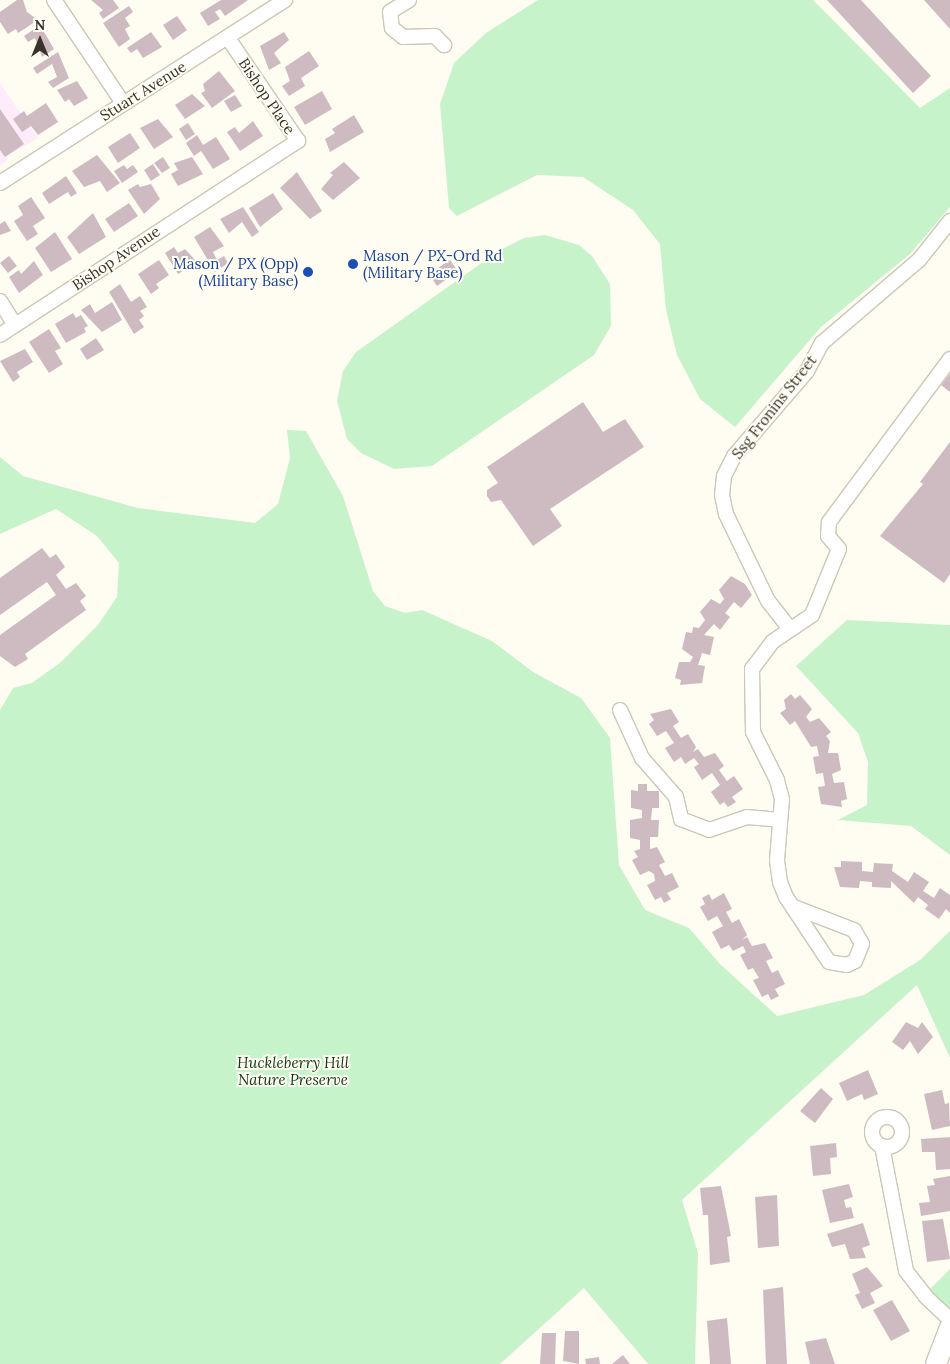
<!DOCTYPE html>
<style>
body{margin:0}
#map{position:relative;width:950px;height:1364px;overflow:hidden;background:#fffcf1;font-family:Lora,serif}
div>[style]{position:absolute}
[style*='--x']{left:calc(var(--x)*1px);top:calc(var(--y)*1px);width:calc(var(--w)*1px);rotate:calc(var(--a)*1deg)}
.commercial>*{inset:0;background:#ffebfa}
.green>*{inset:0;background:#c7f3cb}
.building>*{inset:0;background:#cebbc1}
.roads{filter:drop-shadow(1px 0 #ccc7b6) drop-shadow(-1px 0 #ccc7b6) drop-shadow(0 1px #ccc7b6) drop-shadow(0 -1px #ccc7b6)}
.street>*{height:14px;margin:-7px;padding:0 7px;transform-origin:7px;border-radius:7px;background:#fff}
.street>.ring{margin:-7px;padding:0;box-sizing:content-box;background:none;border:14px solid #fff;border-radius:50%}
.secondary>*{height:20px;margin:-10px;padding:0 10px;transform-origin:10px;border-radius:10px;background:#fff}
.dots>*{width:14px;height:14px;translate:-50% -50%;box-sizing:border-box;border:2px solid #fffcf1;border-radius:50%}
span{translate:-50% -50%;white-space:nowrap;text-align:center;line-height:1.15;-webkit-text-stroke:4px #fffcf1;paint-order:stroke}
.street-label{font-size:15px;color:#36332d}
.transit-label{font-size:15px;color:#164399}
.left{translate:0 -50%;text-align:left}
.right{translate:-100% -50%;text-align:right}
.park-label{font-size:15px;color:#0e3816;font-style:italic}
.north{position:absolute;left:15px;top:15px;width:50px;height:50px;-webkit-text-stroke:4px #fffcf1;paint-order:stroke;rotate:0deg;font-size:14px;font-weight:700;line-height:20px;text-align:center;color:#36332d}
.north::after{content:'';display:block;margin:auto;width:18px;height:22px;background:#36332d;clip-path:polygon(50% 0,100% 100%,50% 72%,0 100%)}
</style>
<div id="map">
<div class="commercial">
<div style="clip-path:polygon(0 83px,38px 138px,5px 157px,7px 160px,0 166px)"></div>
</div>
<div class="green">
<div style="clip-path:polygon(538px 0,813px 0,920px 108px,950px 88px,950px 207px,910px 254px,821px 327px,735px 427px,700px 399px,677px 355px,666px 310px,660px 244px,633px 210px,583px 177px,537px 175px,457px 216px,449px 208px,440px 104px,454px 63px,486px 33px)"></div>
<div style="clip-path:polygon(545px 235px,579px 245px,592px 256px,610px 284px,611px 326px,594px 355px,432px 466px,394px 469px,361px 453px,347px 439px,337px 401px,343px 371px,356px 352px,500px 250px,524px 238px)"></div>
<div style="clip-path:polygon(287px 430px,306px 431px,343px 496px,373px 591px,385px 606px,405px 613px,422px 610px,492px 641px,533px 672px,581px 698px,610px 738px,619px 865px,645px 910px,689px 928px,720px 964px,777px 1016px,864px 995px,920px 960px,950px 931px,950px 1058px,917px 985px,682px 1200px,698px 1253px,695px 1364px,648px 1364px,584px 1288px,500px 1364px,0 1364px,0 710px,13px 688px,32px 683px,61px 662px,98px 625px,117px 597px,119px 563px,97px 536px,56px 509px,0 534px,0 457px,23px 476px,138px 508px,255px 523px,278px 504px,290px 458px)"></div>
<div style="clip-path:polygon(847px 620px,950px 625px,950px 855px,911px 826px,838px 820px,867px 805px,868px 762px,858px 733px,796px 666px)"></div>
<div style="clip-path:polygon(950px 1269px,950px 1319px,928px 1291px)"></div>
</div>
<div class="building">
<div style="clip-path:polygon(17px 0,23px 0,27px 12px,38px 20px,18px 33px,16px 29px,8px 34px,0 22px,0 12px)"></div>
<div style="clip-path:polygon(91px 0,113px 0,119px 8px,103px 19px,99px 13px,103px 10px)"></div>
<div style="clip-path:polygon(221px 0,248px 0,225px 16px,220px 9px,215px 12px,220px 19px,208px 26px,200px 13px)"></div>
<div style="clip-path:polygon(827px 0,861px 0,931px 76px,913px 93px)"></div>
<div style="clip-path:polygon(924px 0,950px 0,950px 29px)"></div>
<div style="clip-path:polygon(129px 6px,133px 12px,125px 18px,130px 26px,125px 29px,130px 39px,119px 47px,103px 23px)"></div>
<div style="clip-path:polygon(177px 16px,187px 30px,173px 40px,163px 25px)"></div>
<div style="clip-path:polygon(40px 25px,54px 49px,42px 57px,35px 38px,28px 42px,24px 36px)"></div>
<div style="clip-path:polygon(151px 32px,162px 47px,143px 58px,137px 49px,131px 53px,127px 48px)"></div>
<div style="clip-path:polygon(284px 32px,289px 40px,274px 53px,281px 63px,269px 70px,260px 46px)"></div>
<div style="clip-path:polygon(309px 51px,319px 66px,301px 78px,305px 86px,289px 96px,282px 86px,290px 81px,285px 67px)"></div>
<div style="clip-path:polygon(58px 52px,69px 78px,53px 88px,48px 82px,57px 77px,52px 64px,37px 74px,33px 68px)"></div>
<div style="clip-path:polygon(219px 71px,235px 91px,212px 108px,201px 93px,205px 91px,203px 84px)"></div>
<div style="clip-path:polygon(77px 81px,88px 98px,74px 106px,69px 99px,65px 102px,57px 90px)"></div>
<div style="clip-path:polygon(322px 91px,332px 109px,305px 125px,294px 107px)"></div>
<div style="clip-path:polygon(192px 94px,205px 106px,185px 119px,175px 105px)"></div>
<div style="clip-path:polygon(235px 95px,242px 106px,231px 112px,224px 101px)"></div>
<div style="clip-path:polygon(46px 103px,58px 122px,38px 135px,31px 126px,22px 132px,13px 119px,24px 111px,27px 116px)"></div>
<div style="clip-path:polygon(0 109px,24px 144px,5px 157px,0 150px)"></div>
<div style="clip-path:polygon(354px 115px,364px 132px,330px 152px,325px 139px,335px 133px,332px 129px)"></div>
<div style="clip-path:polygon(158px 119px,173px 137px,154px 149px,140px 128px)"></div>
<div style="clip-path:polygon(253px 121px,263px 136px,240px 151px,227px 132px,235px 127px,239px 133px)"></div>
<div style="clip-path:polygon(188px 123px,195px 134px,186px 140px,179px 129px)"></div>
<div style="clip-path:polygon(130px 133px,140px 148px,118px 163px,108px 147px)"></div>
<div style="clip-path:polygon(197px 135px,203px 145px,216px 137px,230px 159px,213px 169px,201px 151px,194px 156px,186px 143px)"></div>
<div style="clip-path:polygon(97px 155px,120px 183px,107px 192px,100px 181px,84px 187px,72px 171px)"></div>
<div style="clip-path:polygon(163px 157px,170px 168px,162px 173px,154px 163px)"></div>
<div style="clip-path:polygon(192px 157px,203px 174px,178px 186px,171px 174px,178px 170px,174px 163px)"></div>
<div style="clip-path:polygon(344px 162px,360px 178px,333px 200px,321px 189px,333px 175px,330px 173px)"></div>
<div style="clip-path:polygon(153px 164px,160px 175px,151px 181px,144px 170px)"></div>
<div style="clip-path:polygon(124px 165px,127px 169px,133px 165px,138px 172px,122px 183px,114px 171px)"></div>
<div style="clip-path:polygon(297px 172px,322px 211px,310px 219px,280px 188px)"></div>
<div style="clip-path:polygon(66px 176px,77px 193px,71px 197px,68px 192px,49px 204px,42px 193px)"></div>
<div style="clip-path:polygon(138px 184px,140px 187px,151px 184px,160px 199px,144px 214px,128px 190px)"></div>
<div style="clip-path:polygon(273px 193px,283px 209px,260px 227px,249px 208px)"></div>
<div style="clip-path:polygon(31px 197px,45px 218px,33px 226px,38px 234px,27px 241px,14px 221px,23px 215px,18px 206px)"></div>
<div style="clip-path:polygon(129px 203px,138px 216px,114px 232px,105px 219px)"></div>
<div style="clip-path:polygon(243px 207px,259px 232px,252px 237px,242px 222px,229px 233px,220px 219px)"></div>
<div style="clip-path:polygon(93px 213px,106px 237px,79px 254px,67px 237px)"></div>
<div style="clip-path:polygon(5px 221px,11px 231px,0 235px,0 224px)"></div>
<div style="clip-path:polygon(210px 227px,224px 246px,213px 252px,217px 260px,224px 256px,228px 263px,215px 272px,194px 237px)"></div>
<div style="clip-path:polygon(55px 232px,72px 259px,51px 272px,35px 248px)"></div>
<div style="clip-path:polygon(174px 247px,178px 253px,185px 249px,197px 262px,178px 274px,165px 253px)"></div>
<div style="clip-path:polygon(9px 256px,17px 266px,8px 273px,0 263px)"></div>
<div style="clip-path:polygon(159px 260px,169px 275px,156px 284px,159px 288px,151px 294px,138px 274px)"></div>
<div style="clip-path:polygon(450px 260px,458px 271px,437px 286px,429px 274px)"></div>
<div style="clip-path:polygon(34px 261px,43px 275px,19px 293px,9px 277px,19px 270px,21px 274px)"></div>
<div style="clip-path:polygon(120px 284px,131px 302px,140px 296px,147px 307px,140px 311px,144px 316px,139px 320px,144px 327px,134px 334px,109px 292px)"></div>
<div style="clip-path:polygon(112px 302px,122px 320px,102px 332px,81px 310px,90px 304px,95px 313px)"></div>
<div style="clip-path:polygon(73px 313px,76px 318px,81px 315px,88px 326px,84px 328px,86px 332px,66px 343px,55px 324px)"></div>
<div style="clip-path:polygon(49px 329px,61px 348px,55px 351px,63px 364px,49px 373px,29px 342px)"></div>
<div style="clip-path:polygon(96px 338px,104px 350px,87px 360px,80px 349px)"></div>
<div style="clip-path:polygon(25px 349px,33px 362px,17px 372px,20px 377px,13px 382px,0 361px)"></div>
<div style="clip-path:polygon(950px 374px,950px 392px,941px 385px)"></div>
<div style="clip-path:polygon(583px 402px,603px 432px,625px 419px,644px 447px,550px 509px,562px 526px,533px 546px,501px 500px,491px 502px,487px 496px,487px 490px,498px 483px,487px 467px)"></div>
<div style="clip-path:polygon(950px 442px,950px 574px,944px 583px,880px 536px,923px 484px,920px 482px)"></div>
<div style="clip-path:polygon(42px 548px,50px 558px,56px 554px,65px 567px,56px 575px,66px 589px,76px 583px,86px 596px,80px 601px,86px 610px,25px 654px,28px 659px,15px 667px,0 656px,0 635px,56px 595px,47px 582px,0 615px,0 578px)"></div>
<div style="clip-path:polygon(731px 576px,745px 584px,752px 595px,741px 608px,734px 602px,725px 613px,730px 617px,720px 630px,714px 624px,704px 635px,714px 637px,710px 655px,702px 653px,698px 665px,705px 666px,702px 683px,680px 685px,681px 680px,675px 678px,679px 662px,690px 662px,693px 657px,682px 649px,686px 632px,692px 633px,693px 627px,699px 628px,705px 620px,700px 612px,711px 599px,720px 604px,724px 599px,719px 590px)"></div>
<div style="clip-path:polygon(791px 694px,795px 699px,800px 695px,812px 709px,806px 717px,810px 722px,819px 718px,831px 732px,826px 736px,830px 741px,828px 753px,838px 753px,841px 770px,832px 774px,834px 783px,844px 782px,847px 799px,841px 801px,842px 807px,821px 804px,818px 787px,825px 786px,823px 773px,816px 774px,813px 757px,819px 756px,817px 746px,811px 747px,795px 721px,790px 725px,780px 713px,786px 709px,784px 700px)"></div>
<div style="clip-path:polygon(671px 709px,679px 722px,673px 726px,681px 738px,688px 734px,696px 747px,693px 752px,698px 749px,704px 757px,715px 753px,724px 766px,719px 770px,727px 781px,734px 776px,743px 789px,732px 797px,736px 802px,728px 807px,724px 802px,720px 805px,711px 792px,720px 785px,712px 773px,702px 780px,694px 767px,699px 764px,694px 758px,685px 764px,681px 757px,674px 762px,665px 748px,674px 743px,666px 731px,657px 736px,649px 724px,654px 720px,650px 714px)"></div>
<div style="clip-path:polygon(638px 784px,647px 784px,647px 791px,659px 791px,659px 808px,652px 808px,651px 820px,659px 820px,658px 837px,650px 837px,650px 849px,657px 847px,665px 862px,659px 865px,665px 876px,672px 873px,679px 887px,667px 893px,671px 899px,664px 903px,661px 897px,655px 900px,647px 885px,655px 881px,654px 874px,649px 871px,640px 875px,632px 860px,638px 857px,634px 851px,640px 849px,640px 840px,630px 838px,630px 820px,642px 818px,642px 810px,631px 808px,631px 790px,638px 791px)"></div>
<div style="clip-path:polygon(841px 861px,862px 862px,862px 871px,873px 872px,874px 863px,893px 864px,892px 871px,908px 882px,914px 872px,929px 882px,923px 891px,934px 898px,940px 888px,950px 895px,950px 913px,946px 909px,939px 919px,925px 909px,928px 905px,918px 897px,914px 903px,891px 881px,891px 888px,872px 887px,872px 882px,860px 881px,859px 888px,840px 887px,834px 867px,841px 867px)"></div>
<div style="clip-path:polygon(724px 893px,732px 909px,726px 912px,732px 923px,739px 919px,747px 935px,742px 940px,747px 937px,752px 946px,765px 943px,773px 958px,766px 961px,772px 973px,778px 970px,785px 984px,775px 989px,779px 996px,771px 1000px,768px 994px,762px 997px,753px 980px,759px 978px,753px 968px,748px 970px,740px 955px,746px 952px,743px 946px,733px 951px,729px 945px,721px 949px,712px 932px,723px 926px,717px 916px,708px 921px,700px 907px,705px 904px,702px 898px,709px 894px,712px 900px)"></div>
<div style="clip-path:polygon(906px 1022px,918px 1028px,922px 1022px,933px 1037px,918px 1054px,910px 1041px,903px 1050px,892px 1042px)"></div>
<div style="clip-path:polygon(868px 1070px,878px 1094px,864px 1100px,862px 1094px,847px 1101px,839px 1083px)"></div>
<div style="clip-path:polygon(821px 1088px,833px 1099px,815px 1123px,800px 1111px)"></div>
<div style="clip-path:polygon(942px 1090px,945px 1104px,949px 1103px,950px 1126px,932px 1130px,924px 1094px)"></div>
<div style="clip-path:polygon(950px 1137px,950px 1169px,936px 1170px,935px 1152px,922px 1152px,921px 1139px)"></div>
<div style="clip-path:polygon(836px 1143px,837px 1157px,830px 1158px,831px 1174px,813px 1176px,810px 1146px)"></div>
<div style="clip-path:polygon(950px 1176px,950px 1211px,921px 1216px,919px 1203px,930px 1202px,927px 1186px,935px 1185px,933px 1179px)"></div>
<div style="clip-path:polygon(849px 1184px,853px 1197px,844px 1200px,846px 1208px,851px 1207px,854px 1218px,830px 1223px,822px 1190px)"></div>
<div style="clip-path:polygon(721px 1186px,731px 1236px,727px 1237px,730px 1262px,710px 1265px,708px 1215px,703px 1215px,700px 1188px)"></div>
<div style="clip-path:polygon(777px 1195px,779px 1246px,758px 1248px,755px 1197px)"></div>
<div style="clip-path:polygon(943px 1219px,950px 1259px,927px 1262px,922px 1221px)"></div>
<div style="clip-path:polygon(863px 1223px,870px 1245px,862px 1248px,866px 1258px,850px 1259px,845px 1244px,832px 1247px,827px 1234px)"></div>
<div style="clip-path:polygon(867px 1267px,883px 1286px,870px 1293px,875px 1303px,862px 1309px,855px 1295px,860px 1293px,852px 1274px)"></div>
<div style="clip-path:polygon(783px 1287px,787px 1364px,766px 1364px,763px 1290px)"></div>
<div style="clip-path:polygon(892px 1300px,910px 1331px,891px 1341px,873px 1310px)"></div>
<div style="clip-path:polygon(727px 1318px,731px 1364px,710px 1364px,707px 1321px)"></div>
<div style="clip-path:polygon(565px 1331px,579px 1331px,579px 1364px,563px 1361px)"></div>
<div style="clip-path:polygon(542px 1333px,556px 1333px,555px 1364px,540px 1364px)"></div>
<div style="clip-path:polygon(826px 1338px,835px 1364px,810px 1364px,805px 1342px)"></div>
<div style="clip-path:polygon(623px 1355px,630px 1364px,612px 1364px)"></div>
<div style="clip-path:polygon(599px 1357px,600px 1364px,586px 1364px,585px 1359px)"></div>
</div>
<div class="roads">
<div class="street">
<div style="--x:54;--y:0;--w:124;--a:56.2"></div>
<div style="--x:409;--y:0;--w:22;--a:148"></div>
<div style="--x:390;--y:12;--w:16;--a:83"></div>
<div style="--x:392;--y:28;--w:14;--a:39"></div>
<div style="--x:403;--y:37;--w:32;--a:-2"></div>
<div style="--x:435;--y:36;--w:13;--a:45"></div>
<div style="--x:0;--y:183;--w:339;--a:-32.7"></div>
<div style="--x:0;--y:301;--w:28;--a:58"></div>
<div style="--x:0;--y:335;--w:356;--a:-33.1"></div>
<div style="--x:298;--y:141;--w:125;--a:-124.2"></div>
<div style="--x:790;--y:629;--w:36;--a:-128"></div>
<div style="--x:768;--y:601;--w:97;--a:-115.8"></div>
<div style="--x:726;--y:514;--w:19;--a:-102"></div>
<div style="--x:722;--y:495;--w:19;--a:-84"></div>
<div style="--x:724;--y:476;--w:22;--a:-63"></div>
<div style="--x:734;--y:456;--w:112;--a:-49.3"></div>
<div style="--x:807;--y:371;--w:32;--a:-62"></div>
<div style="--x:822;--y:343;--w:128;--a:-40.6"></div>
<div style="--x:919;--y:260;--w:50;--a:-51.5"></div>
<div style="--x:620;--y:710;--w:53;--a:65.4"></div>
<div style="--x:642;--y:758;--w:52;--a:48.9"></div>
<div style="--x:676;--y:797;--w:23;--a:77"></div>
<div style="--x:681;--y:819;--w:30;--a:21"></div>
<div style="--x:709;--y:830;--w:40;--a:-18.9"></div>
<div style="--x:747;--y:817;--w:33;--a:5"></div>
<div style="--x:794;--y:907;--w:64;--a:21"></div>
<div style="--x:854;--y:930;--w:16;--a:60"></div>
<div style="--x:862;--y:944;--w:18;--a:112"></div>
<div style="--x:855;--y:961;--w:9;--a:153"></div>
<div style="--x:847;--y:965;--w:18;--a:-171"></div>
<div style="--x:829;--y:962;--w:78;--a:-123.5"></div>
<div style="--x:786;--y:897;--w:16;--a:-112"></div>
<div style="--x:780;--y:882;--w:22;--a:-98"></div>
<div style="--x:777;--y:860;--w:61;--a:-85.3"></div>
<div style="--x:782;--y:799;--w:20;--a:-105"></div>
<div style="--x:777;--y:780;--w:54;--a:-116.6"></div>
<div style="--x:753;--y:732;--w:63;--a:-90.9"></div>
<div style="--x:752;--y:669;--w:34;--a:-53"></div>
<div style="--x:772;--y:642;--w:48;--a:-34"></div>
<div style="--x:812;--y:615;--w:71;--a:-67.8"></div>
<div style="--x:839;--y:549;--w:17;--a:-130"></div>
<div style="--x:828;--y:536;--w:14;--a:-86"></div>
<div style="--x:829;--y:522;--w:203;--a:-53.4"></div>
<div class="ring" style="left:872px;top:1117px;width:16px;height:16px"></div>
<div style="--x:882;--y:1146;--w:127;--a:79.1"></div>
<div style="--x:906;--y:1271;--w:33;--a:52"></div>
<div style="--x:926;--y:1297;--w:33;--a:43"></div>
</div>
<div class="secondary">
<div style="--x:936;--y:1364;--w:39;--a:-69"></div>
</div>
</div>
<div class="dots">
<div style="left:353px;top:264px;background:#1a4fb4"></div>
<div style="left:308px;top:272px;background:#1a4fb4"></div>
</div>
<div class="street-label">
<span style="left:143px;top:91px;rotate:-32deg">Stuart Avenue</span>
<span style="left:267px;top:96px;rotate:56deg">Bishop Place</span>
<span style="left:116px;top:258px;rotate:-34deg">Bishop Avenue</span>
<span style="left:774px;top:407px;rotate:-52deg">Ssg Fronins Street</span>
</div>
<div class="transit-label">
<span class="left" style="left:363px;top:264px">Mason / PX-Ord Rd<br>(Military Base)</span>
<span class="right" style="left:298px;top:272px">Mason / PX (Opp)<br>(Military Base)</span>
</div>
<div class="park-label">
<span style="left:293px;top:1071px">Huckleberry Hill<br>Nature Preserve</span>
</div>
<div class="north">N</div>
</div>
